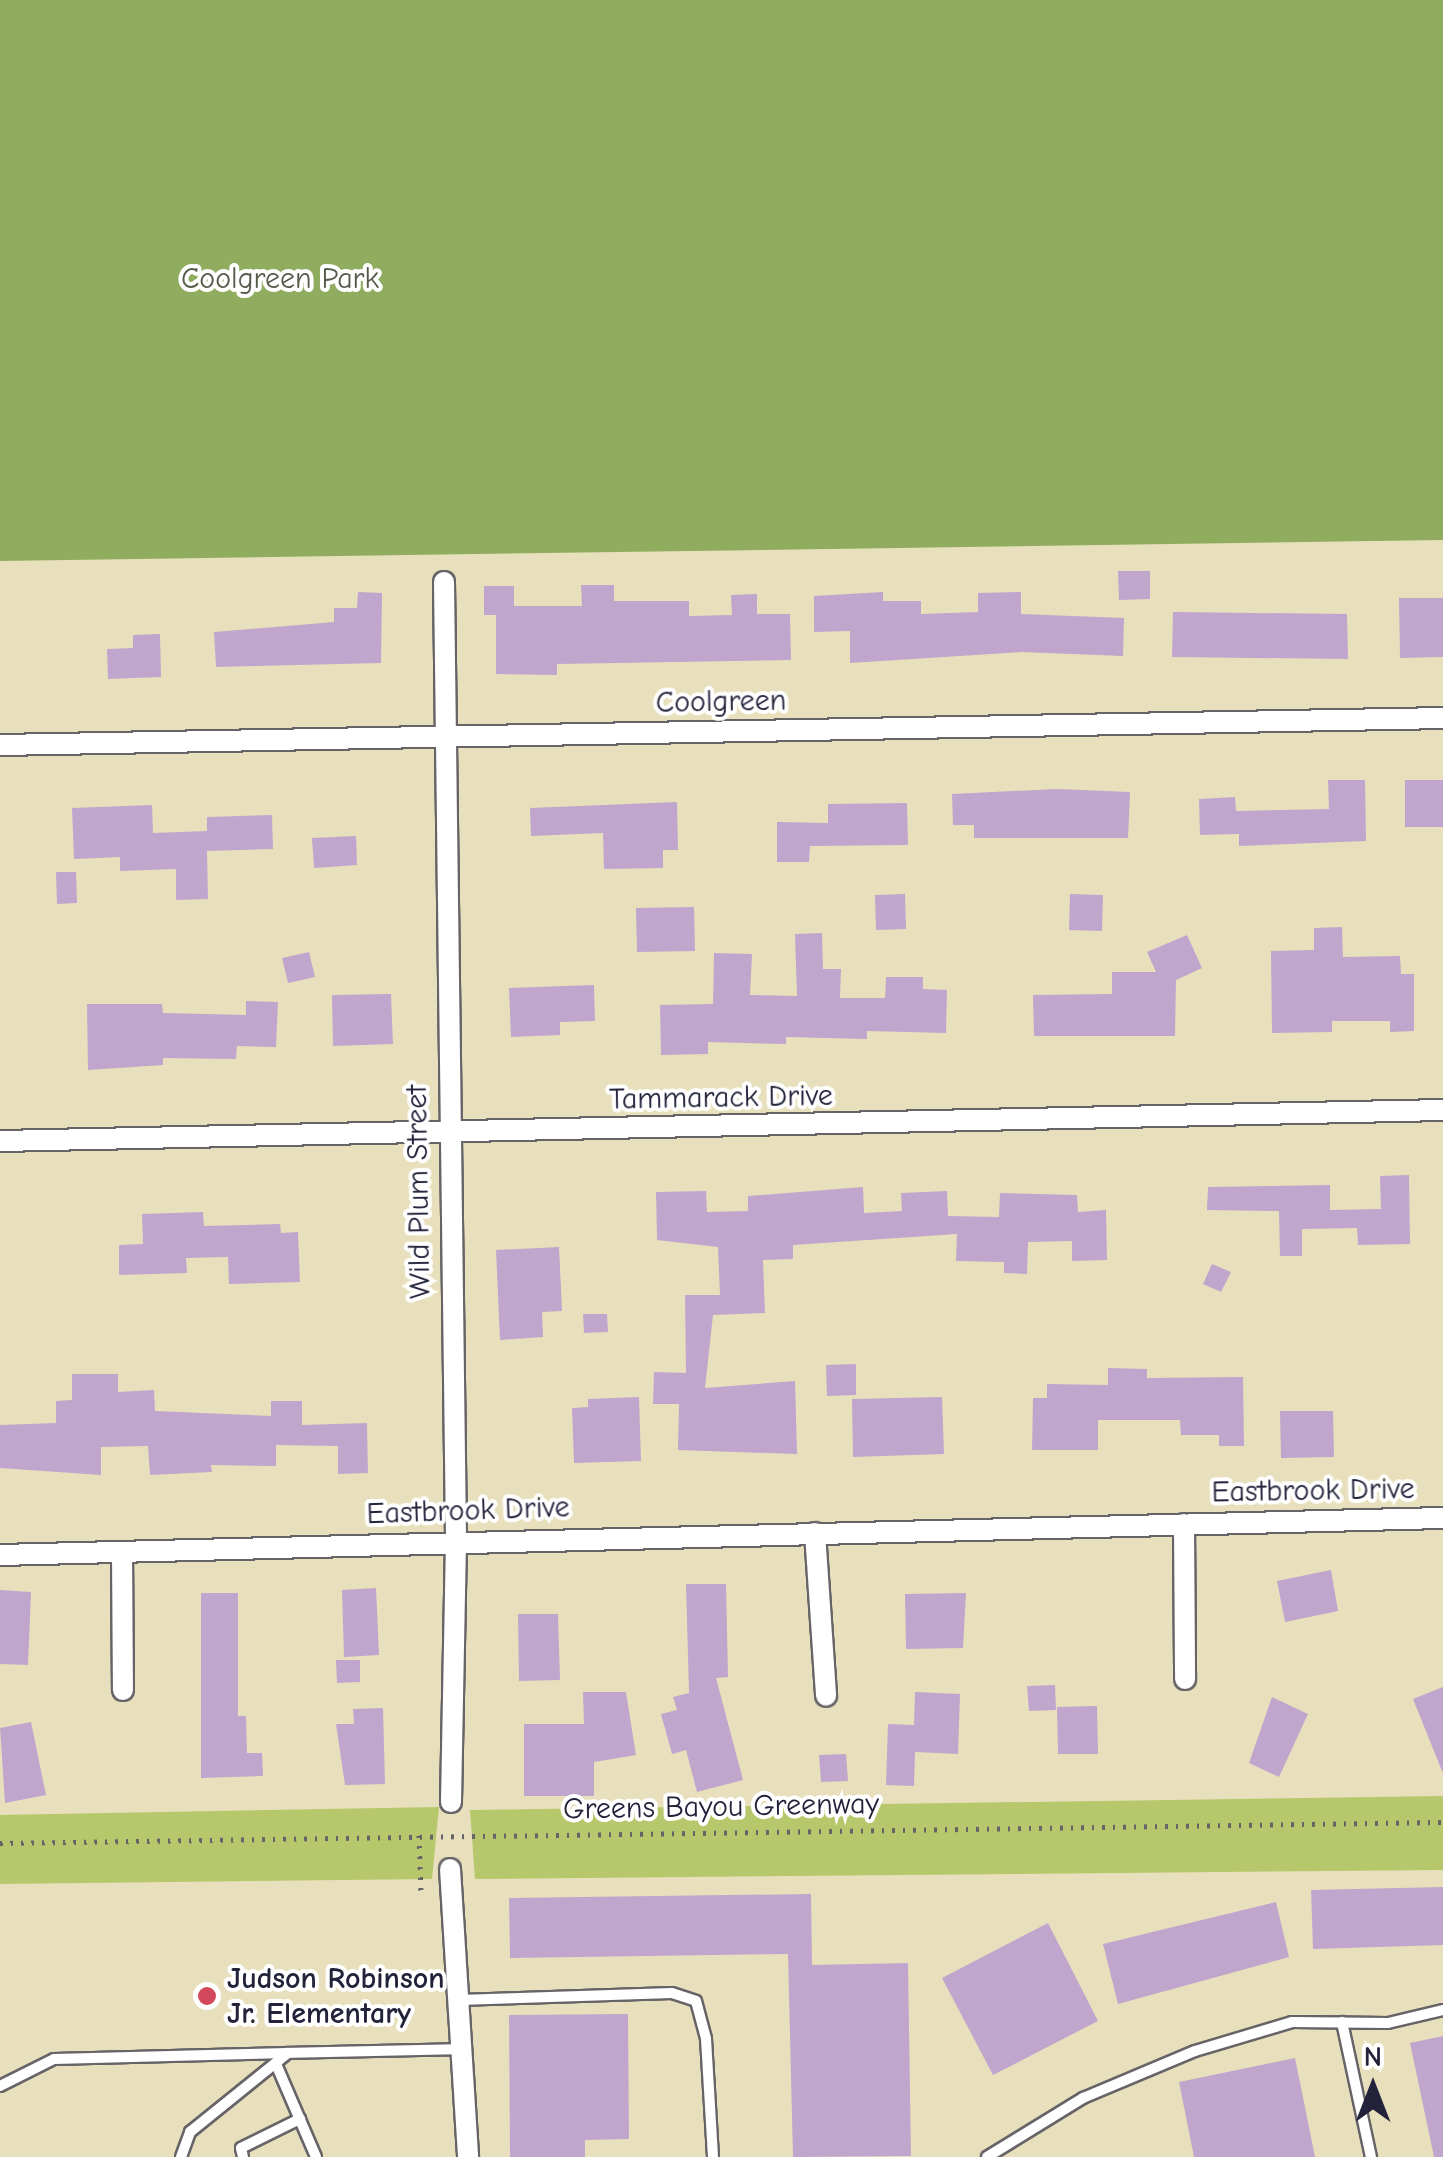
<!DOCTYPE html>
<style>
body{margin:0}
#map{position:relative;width:1443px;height:2157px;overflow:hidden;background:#e8e0bc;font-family:"Comic Neue",sans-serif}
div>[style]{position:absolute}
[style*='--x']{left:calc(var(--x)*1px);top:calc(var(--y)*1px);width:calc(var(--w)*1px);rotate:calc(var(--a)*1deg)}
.green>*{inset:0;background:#b6c86b}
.forest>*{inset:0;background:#90ac5f}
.building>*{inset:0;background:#c0a5cd}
.path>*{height:5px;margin-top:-2.5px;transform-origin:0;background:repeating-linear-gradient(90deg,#676468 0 2.5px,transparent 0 10.5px)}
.roads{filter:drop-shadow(2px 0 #676468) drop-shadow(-2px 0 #676468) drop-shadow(0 2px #676468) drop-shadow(0 -2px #676468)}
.service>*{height:10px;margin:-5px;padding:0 5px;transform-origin:5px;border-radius:5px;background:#fff}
.minor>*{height:20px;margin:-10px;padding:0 10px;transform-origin:10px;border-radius:10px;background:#fff}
.dots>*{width:28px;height:28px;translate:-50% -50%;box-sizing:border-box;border:5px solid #fff;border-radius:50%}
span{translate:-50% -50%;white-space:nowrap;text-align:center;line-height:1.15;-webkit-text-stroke:8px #fff;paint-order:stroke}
.park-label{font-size:30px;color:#565c4c}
.street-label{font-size:30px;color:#22223b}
.poi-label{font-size:30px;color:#22223b;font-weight:700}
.left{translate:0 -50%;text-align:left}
.north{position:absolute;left:1323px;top:2037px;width:100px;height:100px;-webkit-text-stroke:8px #fff;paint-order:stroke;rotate:0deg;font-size:28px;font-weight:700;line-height:40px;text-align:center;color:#22223b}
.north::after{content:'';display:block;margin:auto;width:35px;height:45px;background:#22223b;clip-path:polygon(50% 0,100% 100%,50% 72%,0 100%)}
</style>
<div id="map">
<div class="green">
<div style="clip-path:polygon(1443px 1796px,1443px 1870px,475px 1879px,470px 1810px)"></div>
<div style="clip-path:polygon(439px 1807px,432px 1879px,0 1884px,0 1815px)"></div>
</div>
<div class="forest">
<div style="clip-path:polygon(0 0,1443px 0,1443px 540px,0 561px)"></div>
</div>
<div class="building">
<div style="clip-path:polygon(1118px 571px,1150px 571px,1150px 599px,1119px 600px)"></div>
<div style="clip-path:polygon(581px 585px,614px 585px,614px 601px,689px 601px,689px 616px,732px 615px,731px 595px,757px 594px,757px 614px,790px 614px,791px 660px,557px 664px,557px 675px,496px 674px,496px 615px,484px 615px,484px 586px,514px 586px,514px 606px,582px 606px)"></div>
<div style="clip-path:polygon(358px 592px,382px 593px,381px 663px,216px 667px,214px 632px,334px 622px,334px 608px,357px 608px)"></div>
<div style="clip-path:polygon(883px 592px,883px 601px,921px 601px,921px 614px,978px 612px,978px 593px,1021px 592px,1021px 614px,1124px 618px,1123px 656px,1022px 652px,850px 663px,850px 631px,814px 632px,814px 596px)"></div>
<div style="clip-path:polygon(1399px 598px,1443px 598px,1443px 657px,1400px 658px)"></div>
<div style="clip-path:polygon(1173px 612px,1347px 614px,1348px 659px,1172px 657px)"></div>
<div style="clip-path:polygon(160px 634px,161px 677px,108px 679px,107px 649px,133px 648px,133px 635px)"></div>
<div style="clip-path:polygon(1328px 780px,1365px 780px,1366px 841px,1239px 846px,1239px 834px,1200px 835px,1199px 799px,1235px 797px,1236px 811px,1329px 809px)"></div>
<div style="clip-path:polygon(1405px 780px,1443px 780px,1443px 827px,1405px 827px)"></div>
<div style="clip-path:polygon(1057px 789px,1130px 792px,1128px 838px,974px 838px,974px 825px,953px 825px,952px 794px)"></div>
<div style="clip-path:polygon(677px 802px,678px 850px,663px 850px,663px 868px,604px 869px,603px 833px,531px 836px,530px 808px)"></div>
<div style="clip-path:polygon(907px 803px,908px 845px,810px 846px,809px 862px,777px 862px,777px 822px,828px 823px,828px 804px)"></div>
<div style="clip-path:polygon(152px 805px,153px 833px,207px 831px,207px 817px,272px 815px,273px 849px,207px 851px,208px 899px,176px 900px,176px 869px,120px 871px,120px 857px,74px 859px,72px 808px)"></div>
<div style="clip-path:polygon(356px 836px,357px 865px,314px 868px,312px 838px)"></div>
<div style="clip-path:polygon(56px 872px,76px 872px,77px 903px,57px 904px)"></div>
<div style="clip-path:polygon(905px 894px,906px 929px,876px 930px,875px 895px)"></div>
<div style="clip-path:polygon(1070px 894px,1103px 895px,1102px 931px,1069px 930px)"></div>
<div style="clip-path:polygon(694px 907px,695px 951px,637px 952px,636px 908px)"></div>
<div style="clip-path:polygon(1342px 927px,1343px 957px,1400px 956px,1401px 974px,1414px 974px,1414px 1031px,1390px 1032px,1390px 1021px,1332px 1021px,1332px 1032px,1272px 1033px,1271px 951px,1314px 950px,1314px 928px)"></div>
<div style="clip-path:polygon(822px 933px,823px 969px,841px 969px,840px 998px,885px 998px,886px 977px,923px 977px,923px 989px,947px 990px,946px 1033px,867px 1031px,867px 1039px,786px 1037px,786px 1044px,708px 1042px,708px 1054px,661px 1055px,660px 1005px,713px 1004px,714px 953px,752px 954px,750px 995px,797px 996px,795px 934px)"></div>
<div style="clip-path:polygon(1187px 935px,1202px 968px,1176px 980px,1175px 1036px,1034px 1036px,1033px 995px,1112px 994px,1112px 972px,1156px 972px,1147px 952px)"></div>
<div style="clip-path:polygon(309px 952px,315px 977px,288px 983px,282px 958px)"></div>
<div style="clip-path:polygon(594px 985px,595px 1021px,560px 1022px,560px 1035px,511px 1037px,509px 988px)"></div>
<div style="clip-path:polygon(391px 994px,393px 1044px,333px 1046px,332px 995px)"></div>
<div style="clip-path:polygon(246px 1001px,278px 1002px,276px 1047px,237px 1046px,236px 1059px,163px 1058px,163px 1065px,88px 1070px,87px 1004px,162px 1004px,163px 1013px,246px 1015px)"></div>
<div style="clip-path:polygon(1409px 1175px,1410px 1244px,1358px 1245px,1357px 1228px,1302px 1229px,1302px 1256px,1280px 1256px,1279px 1211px,1207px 1210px,1208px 1187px,1330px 1185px,1330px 1210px,1381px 1209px,1380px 1176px)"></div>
<div style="clip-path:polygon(863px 1187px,864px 1213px,902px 1211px,901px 1193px,947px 1191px,948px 1216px,999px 1217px,1000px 1193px,1077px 1195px,1078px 1212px,1106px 1210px,1107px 1260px,1072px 1261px,1072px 1241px,1028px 1242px,1027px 1274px,1004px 1273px,1004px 1262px,956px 1261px,957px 1234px,793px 1245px,793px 1259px,763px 1260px,765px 1313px,713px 1315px,705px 1388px,795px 1381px,797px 1454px,678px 1450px,679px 1404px,653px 1404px,654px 1372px,686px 1373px,685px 1295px,720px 1295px,718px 1247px,657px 1240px,656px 1192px,706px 1191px,707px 1212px,748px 1211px,748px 1196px)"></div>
<div style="clip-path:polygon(203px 1212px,204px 1226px,280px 1224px,281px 1233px,298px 1232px,300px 1282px,229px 1284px,228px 1257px,186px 1258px,187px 1273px,119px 1275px,119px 1245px,143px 1244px,142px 1214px)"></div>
<div style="clip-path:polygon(559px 1247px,562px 1311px,542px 1312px,543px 1337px,500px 1340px,496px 1250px)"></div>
<div style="clip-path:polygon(1212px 1264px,1231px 1272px,1221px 1292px,1203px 1284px)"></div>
<div style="clip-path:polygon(583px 1314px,607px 1314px,608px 1332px,584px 1333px)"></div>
<div style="clip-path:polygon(856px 1364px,856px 1395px,827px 1396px,826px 1365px)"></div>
<div style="clip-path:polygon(1108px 1368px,1147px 1369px,1147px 1378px,1243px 1377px,1244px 1446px,1219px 1446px,1219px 1435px,1181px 1435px,1180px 1420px,1098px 1420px,1098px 1450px,1032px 1450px,1033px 1398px,1047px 1398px,1047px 1384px,1108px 1385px)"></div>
<div style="clip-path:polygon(72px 1374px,118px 1374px,118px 1392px,154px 1390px,155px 1411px,271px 1416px,271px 1401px,302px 1401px,302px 1425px,367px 1423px,368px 1473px,338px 1474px,338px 1446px,276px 1445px,276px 1466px,211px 1465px,212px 1472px,150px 1475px,148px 1446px,101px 1447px,101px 1475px,0 1468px,0 1425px,56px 1423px,56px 1401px,72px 1400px)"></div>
<div style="clip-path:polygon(639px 1397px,641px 1461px,574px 1463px,572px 1408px,588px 1407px,588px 1399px)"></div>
<div style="clip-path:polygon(942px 1397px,944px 1454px,853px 1457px,852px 1399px)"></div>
<div style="clip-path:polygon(1280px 1411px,1333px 1411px,1334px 1457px,1281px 1458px)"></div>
<div style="clip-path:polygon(1331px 1570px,1338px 1611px,1285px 1622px,1277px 1581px)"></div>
<div style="clip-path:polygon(686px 1584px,726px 1584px,728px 1677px,716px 1678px,743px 1780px,697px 1792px,686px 1750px,672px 1754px,661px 1714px,677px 1710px,673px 1697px,689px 1693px)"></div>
<div style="clip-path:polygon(376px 1588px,379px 1655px,344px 1657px,342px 1590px)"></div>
<div style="clip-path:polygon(0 1590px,31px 1592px,28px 1665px,0 1664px)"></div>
<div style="clip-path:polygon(201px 1593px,238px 1593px,238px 1716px,246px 1716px,247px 1753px,262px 1753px,263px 1776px,201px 1778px)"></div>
<div style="clip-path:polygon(966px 1593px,963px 1648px,906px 1649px,905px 1594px)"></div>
<div style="clip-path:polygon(518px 1614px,558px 1614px,560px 1680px,519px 1681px)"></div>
<div style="clip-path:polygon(336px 1660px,360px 1660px,360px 1682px,337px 1683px)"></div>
<div style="clip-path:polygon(1055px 1685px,1056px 1710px,1029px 1711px,1027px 1686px)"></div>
<div style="clip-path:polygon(1443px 1687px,1443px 1771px,1442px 1771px,1413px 1699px)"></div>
<div style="clip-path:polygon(583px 1692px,626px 1692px,636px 1755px,594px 1762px,594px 1796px,524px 1796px,524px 1724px,584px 1724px)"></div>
<div style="clip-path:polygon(915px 1692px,960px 1694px,958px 1754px,915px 1752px,914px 1786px,886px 1785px,888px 1724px,914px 1725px)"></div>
<div style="clip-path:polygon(1272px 1697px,1308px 1714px,1279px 1777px,1249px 1763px)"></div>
<div style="clip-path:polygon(1097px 1706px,1098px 1754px,1058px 1754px,1057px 1707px)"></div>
<div style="clip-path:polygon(383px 1708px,385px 1784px,345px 1785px,336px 1724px,354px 1724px,353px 1709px)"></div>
<div style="clip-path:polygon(31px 1722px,46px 1795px,5px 1803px,0 1728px)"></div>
<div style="clip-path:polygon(846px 1754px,848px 1781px,821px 1782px,819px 1755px)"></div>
<div style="clip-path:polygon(1443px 1887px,1443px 1945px,1313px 1949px,1311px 1890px)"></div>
<div style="clip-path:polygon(811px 1894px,812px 1965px,908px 1963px,911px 2156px,793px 2157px,788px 1954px,510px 1958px,509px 1898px)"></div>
<div style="clip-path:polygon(1276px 1902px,1289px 1957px,1118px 2004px,1103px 1944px)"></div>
<div style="clip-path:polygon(1048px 1923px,1098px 2021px,993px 2075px,942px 1978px)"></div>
<div style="clip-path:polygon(628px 2014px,629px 2139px,585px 2140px,585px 2157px,510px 2157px,509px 2015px)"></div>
<div style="clip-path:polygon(1443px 2036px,1443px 2157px,1434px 2157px,1410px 2043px)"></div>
<div style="clip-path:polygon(1295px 2058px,1315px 2157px,1194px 2157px,1179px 2082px)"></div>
</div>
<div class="path">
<div style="--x:419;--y:1835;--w:56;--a:88"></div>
<div style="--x:0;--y:1843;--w:1443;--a:-0.83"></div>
</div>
<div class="roads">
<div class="service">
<div style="--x:459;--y:2000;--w:213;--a:-1.9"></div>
<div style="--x:672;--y:1993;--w:25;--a:18"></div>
<div style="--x:696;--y:2001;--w:39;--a:75"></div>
<div style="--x:706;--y:2039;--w:118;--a:86.6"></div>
<div style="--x:1342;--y:2022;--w:138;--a:77.9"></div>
<div style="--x:276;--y:2064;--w:101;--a:66.7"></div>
<div style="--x:0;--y:2086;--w:60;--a:-26.6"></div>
<div style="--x:54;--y:2059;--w:233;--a:-1.5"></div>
<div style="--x:181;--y:2157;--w:27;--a:-70"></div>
<div style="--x:190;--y:2132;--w:126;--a:-38.9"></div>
<div style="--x:288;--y:2053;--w:173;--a:-1.3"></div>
<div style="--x:243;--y:2157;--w:9;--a:-103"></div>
<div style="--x:241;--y:2148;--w:66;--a:-26.2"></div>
<div style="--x:987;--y:2157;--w:113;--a:-31.6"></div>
<div style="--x:1083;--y:2098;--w:121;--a:-22.8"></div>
<div style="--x:1195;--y:2051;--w:101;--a:-16.6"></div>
<div style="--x:1292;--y:2022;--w:96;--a:0.6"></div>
<div style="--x:1388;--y:2023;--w:57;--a:-13.3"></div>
</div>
<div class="minor">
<div style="--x:444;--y:582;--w:959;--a:89.28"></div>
<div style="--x:456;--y:1541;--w:261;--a:91.1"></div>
<div style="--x:0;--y:745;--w:1443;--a:-1.07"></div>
<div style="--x:0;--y:1141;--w:1443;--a:-1.23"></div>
<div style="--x:1184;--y:1524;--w:155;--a:89.6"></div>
<div style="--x:815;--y:1533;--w:163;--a:86.1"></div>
<div style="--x:122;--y:1552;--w:138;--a:89.6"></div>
<div style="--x:0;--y:1555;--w:1443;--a:-1.47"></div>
<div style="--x:450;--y:1869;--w:289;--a:86.4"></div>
</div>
</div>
<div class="dots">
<div style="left:207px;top:1996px;background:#d1495b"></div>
</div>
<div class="park-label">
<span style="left:280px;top:279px">Coolgreen Park</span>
</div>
<div class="street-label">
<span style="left:721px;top:702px;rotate:-1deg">Coolgreen</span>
<span style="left:721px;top:1098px;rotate:-1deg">Tammarack Drive</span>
<span style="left:419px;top:1192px;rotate:-91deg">Wild Plum Street</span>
<span style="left:1313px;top:1491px;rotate:-1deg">Eastbrook Drive</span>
<span style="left:468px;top:1511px;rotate:-2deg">Eastbrook Drive</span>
<span style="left:721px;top:1807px;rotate:-1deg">Greens Bayou Greenway</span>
</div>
<div class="poi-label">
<span class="left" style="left:227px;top:1996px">Judson Robinson<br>Jr. Elementary</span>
</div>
<div class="north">N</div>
</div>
